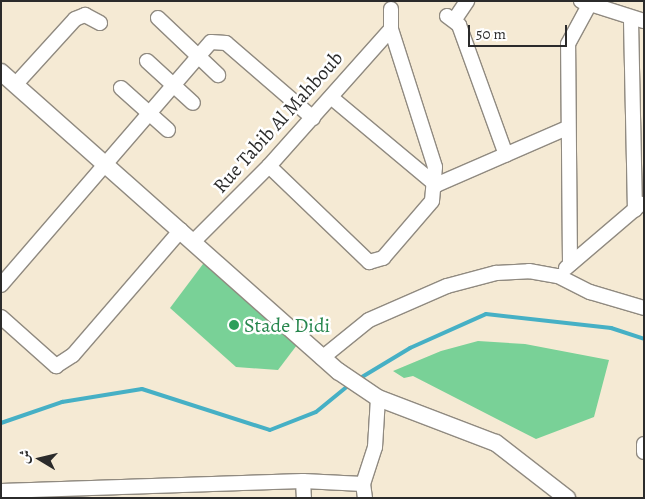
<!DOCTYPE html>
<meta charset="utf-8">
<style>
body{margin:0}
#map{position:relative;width:645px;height:499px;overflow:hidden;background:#f5ead4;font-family:Alegreya,Amiri,serif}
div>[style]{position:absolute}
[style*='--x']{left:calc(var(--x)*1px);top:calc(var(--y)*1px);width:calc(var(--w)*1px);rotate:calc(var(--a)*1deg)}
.green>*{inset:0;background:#79d197}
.stream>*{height:4px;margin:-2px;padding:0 2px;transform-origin:2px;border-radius:2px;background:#46b0c5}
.roads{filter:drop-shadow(1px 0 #908a80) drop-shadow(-1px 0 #908a80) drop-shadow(0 1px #908a80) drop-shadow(0 -1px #908a80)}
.minor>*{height:14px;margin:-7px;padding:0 7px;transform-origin:7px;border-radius:7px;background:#fff}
.major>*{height:16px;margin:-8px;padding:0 8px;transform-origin:8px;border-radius:8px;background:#fff}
.dots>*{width:14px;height:14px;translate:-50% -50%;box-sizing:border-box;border:2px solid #fff;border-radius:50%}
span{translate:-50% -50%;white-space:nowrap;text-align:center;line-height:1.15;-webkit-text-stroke:5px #fff;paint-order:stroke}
.street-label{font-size:20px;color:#2b2b2b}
.leisure-label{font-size:20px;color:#27864d}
.left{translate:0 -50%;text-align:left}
.frame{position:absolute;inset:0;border:2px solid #2b2b2b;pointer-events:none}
.north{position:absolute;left:15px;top:434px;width:50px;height:50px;-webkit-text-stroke:4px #fff;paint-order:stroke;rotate:279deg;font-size:14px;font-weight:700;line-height:20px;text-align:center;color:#2b2b2b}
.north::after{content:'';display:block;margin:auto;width:18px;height:22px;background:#2b2b2b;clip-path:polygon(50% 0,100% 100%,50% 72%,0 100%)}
.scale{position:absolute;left:468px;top:25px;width:99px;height:22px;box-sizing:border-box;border:2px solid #2b2b2b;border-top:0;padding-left:6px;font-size:15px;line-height:18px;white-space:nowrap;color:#2b2b2b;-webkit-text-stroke:4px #fff;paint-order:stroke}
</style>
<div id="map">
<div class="green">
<div style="clip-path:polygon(206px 260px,300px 341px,278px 370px,236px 367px,170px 308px)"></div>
<div style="clip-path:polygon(478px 341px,525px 344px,609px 360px,594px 417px,536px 439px,413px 376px,404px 378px,393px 371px,441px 351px)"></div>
</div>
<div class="stream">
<div style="--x:357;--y:380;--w:62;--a:-31.1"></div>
<div style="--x:410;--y:348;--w:83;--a:-24.1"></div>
<div style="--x:486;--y:314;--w:126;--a:6.4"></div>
<div style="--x:611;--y:328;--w:35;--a:18"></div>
<div style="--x:1;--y:423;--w:65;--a:-19"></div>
<div style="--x:62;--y:402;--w:81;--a:-9.2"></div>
<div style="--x:142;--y:389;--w:134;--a:17.8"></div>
<div style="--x:270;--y:430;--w:49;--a:-21.4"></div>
<div style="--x:316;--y:412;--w:43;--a:-39.3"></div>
</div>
<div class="roads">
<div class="minor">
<div style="--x:581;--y:1;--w:66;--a:17.6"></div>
<div style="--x:447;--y:16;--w:15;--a:37"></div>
<div style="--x:459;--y:25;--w:138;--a:70.1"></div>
<div style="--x:158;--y:18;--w:83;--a:43.5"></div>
<div style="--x:455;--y:19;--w:22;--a:-56"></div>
<div style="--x:631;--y:20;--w:190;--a:88.8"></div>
<div style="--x:147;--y:61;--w:62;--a:42.4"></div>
<div style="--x:15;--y:85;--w:89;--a:-47.7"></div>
<div style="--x:75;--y:19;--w:11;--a:-22"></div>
<div style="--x:85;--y:15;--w:17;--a:28"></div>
<div style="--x:121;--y:88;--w:63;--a:41.8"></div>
<div style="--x:332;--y:98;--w:136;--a:39.9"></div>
<div style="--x:269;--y:166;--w:139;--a:43.8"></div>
<div style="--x:369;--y:262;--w:15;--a:-16"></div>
<div style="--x:383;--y:258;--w:75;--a:-49.3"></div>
<div style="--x:432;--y:201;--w:34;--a:-85"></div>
<div style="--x:435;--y:167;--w:145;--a:-107.7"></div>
<div style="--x:391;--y:29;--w:20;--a:-90"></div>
<div style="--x:436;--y:185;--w:143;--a:-23.5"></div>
<div style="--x:194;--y:241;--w:106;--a:-45"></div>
<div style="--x:269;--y:166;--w:183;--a:-48.3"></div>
<div style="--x:570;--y:264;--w:220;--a:-90.5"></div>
<div style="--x:568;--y:44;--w:42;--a:-61.6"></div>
<div style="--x:566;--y:268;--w:99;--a:-40.5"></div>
<div style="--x:1;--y:285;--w:321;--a:-49.2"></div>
<div style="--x:211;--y:42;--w:15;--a:4"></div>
<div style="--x:226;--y:43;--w:115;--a:40.8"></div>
<div style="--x:1;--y:317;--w:74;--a:41.7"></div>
<div style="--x:56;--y:366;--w:20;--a:-33"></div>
<div style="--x:73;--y:355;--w:165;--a:-49.2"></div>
<div style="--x:322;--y:358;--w:60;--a:-39"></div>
<div style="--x:369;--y:320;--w:85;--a:-23.6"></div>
<div style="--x:447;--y:286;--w:51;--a:-14.9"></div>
<div style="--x:496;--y:273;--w:33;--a:-3"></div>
<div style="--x:529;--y:271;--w:29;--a:10"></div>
<div style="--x:558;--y:276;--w:36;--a:27"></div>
<div style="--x:590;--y:292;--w:56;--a:16.5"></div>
<div style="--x:644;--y:444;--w:8;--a:90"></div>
<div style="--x:303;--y:481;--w:17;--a:87"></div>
<div style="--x:1;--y:491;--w:302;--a:-1.9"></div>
<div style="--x:303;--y:481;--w:60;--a:2.9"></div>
<div style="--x:365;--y:498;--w:14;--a:-98"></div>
<div style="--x:363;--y:484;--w:39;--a:-72"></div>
<div style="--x:375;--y:447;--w:49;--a:-86.5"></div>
</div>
<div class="major">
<div style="--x:1;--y:72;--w:451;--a:41.6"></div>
<div style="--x:338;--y:371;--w:48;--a:34"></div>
<div style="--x:378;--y:398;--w:126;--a:20.9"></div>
<div style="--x:496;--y:443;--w:90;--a:37.8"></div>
</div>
</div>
<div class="dots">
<div style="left:234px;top:325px;background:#2e9e5b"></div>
</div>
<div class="street-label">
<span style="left:278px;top:122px;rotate:-48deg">Rue Tabib Al Mahboub</span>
</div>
<div class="leisure-label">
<span class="left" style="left:244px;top:325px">Stade Didi</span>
</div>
<div class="frame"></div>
<div class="north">ش</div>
<div class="scale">50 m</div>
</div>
